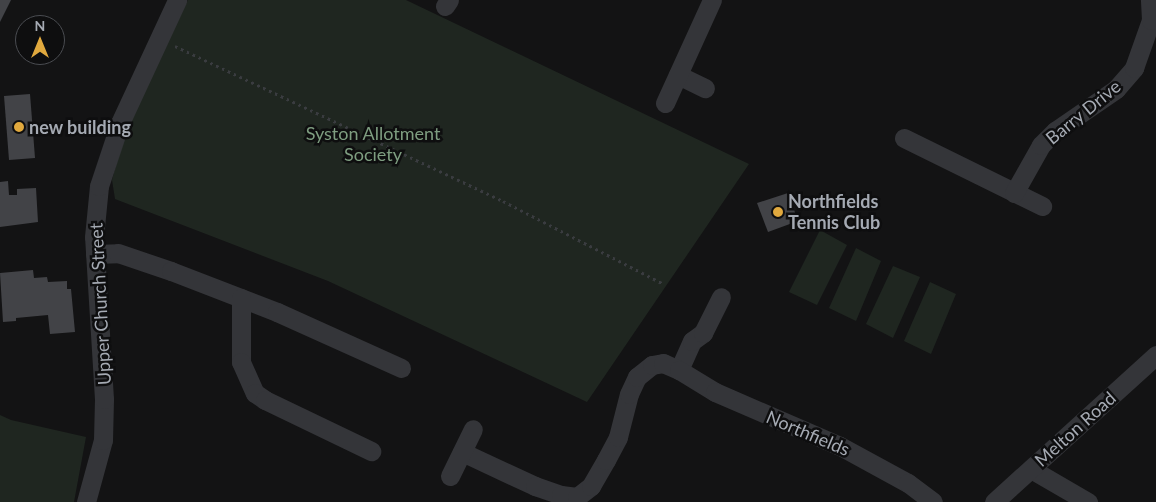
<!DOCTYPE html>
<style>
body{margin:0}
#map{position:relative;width:1156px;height:502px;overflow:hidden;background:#131314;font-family:Lato,sans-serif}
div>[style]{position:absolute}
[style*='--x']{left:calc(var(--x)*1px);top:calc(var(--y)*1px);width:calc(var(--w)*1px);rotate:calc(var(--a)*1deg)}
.green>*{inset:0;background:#1f2620}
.building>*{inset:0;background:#424347}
.path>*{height:3px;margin-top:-1.5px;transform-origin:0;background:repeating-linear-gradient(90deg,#3a3c40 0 2.5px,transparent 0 6.5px)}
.minor>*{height:19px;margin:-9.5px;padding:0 9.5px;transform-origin:9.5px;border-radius:9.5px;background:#343539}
.dots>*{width:14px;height:14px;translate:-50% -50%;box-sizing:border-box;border:2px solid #0e0e0f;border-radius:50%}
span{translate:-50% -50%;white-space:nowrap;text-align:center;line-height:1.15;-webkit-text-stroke:5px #0e0e0f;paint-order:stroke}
.street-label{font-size:18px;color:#a5aab3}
.poi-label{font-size:18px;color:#a5aab3;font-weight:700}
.left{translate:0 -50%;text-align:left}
.park-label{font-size:18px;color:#7e9d80}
.north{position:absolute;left:15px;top:15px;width:50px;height:50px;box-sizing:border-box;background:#0e0e0f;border:1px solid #4a4c51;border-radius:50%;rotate:0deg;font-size:14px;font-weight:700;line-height:20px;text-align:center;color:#a5aab3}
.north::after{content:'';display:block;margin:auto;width:18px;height:22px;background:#e1a93e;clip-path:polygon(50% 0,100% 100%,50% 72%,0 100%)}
</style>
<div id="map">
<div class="green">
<div style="clip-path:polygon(188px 0,406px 0,749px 164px,587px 402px,328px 281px,115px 199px,112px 180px,119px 154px,135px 111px)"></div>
<div style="clip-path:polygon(820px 230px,847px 245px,817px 305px,789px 292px)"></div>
<div style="clip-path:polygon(856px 248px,881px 261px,856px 321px,829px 308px)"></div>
<div style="clip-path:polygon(893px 266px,920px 277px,893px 338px,866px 324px)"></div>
<div style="clip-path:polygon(930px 282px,956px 294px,931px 354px,904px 341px)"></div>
<div style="clip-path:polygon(0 415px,11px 420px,86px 437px,74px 502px,0 502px)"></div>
</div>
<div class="building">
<div style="clip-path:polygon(0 0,11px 0,0 22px)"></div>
<div style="clip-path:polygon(30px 94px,35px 158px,9px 160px,4px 96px)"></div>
<div style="clip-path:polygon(8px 181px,9px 195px,17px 195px,17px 189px,36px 188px,38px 222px,0 227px,0 182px)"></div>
<div style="clip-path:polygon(788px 193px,798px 221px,768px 232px,757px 203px)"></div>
<div style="clip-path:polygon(33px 270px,34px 278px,47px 277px,48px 282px,67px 281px,67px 289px,71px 289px,75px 332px,50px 334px,48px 315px,16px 318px,16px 321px,3px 322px,0 273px)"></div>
</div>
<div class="path">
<div style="--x:175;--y:46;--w:363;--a:25.3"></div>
<div style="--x:503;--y:201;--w:179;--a:27.3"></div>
</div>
<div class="minor">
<div style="--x:445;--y:6;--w:7;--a:-56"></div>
<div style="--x:678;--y:75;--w:30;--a:26"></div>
<div style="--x:665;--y:103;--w:113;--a:-65.5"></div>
<div style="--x:904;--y:138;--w:154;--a:26.2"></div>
<div style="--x:1014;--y:193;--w:55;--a:-60.6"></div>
<div style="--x:1041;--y:145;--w:20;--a:-45"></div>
<div style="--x:1055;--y:131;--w:74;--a:-34.5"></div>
<div style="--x:1116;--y:89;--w:28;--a:-49"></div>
<div style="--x:1134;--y:68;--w:51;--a:-70.5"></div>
<div style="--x:1151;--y:20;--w:20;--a:-93"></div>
<div style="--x:95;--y:254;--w:23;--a:-2"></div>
<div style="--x:118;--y:253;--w:56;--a:18.8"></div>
<div style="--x:171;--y:271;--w:114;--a:21.1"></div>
<div style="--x:277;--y:312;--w:136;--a:24.3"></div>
<div style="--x:241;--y:298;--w:64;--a:90"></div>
<div style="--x:241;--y:362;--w:34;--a:66"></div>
<div style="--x:255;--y:393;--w:12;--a:35"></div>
<div style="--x:265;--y:400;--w:118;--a:25.7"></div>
<div style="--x:679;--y:370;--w:32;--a:-66"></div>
<div style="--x:692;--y:341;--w:14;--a:-36"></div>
<div style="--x:703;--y:333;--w:40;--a:-63.4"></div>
<div style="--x:462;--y:452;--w:81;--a:25"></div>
<div style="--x:535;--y:486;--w:28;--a:19"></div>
<div style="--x:561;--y:495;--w:16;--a:7"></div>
<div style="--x:577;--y:497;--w:18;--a:-38"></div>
<div style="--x:591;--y:486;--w:30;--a:-60"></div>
<div style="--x:606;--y:460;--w:26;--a:-62"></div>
<div style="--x:618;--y:437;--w:44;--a:-75.7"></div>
<div style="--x:629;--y:394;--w:19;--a:-65"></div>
<div style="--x:637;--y:377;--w:19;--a:-39"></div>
<div style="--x:652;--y:365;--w:11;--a:-10"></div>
<div style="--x:663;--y:363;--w:17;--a:24"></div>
<div style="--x:679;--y:370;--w:42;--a:31.4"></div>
<div style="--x:715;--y:392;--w:136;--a:23.4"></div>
<div style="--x:840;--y:446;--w:77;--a:28.6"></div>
<div style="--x:908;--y:483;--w:31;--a:37"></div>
<div style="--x:1031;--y:469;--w:66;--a:30.1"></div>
<div style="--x:450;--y:476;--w:52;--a:-63.9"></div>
<div style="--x:86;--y:502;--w:64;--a:-74.7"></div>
<div style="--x:103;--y:440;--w:41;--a:-88.6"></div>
<div style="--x:104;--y:399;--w:162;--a:-93.5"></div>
<div style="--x:94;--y:237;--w:51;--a:-84.4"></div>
<div style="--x:99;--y:186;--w:66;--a:-71.6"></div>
<div style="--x:120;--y:123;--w:136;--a:-65.1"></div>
<div style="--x:994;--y:502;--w:219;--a:-42.2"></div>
</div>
<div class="dots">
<div style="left:19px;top:127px;background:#e1a93e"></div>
<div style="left:778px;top:212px;background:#e1a93e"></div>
</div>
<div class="street-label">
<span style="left:1083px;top:112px;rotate:-39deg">Barry Drive</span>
<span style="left:100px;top:304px;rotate:-93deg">Upper Church Street</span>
<span style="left:1075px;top:429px;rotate:-42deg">Melton Road</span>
<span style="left:808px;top:433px;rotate:23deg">Northfields</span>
</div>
<div class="poi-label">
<span class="left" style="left:29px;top:127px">new building</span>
<span class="left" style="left:788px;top:212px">Northfields<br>Tennis Club</span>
</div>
<div class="park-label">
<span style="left:373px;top:144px">Syston Allotment<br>Society</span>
</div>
<div class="north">N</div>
</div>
